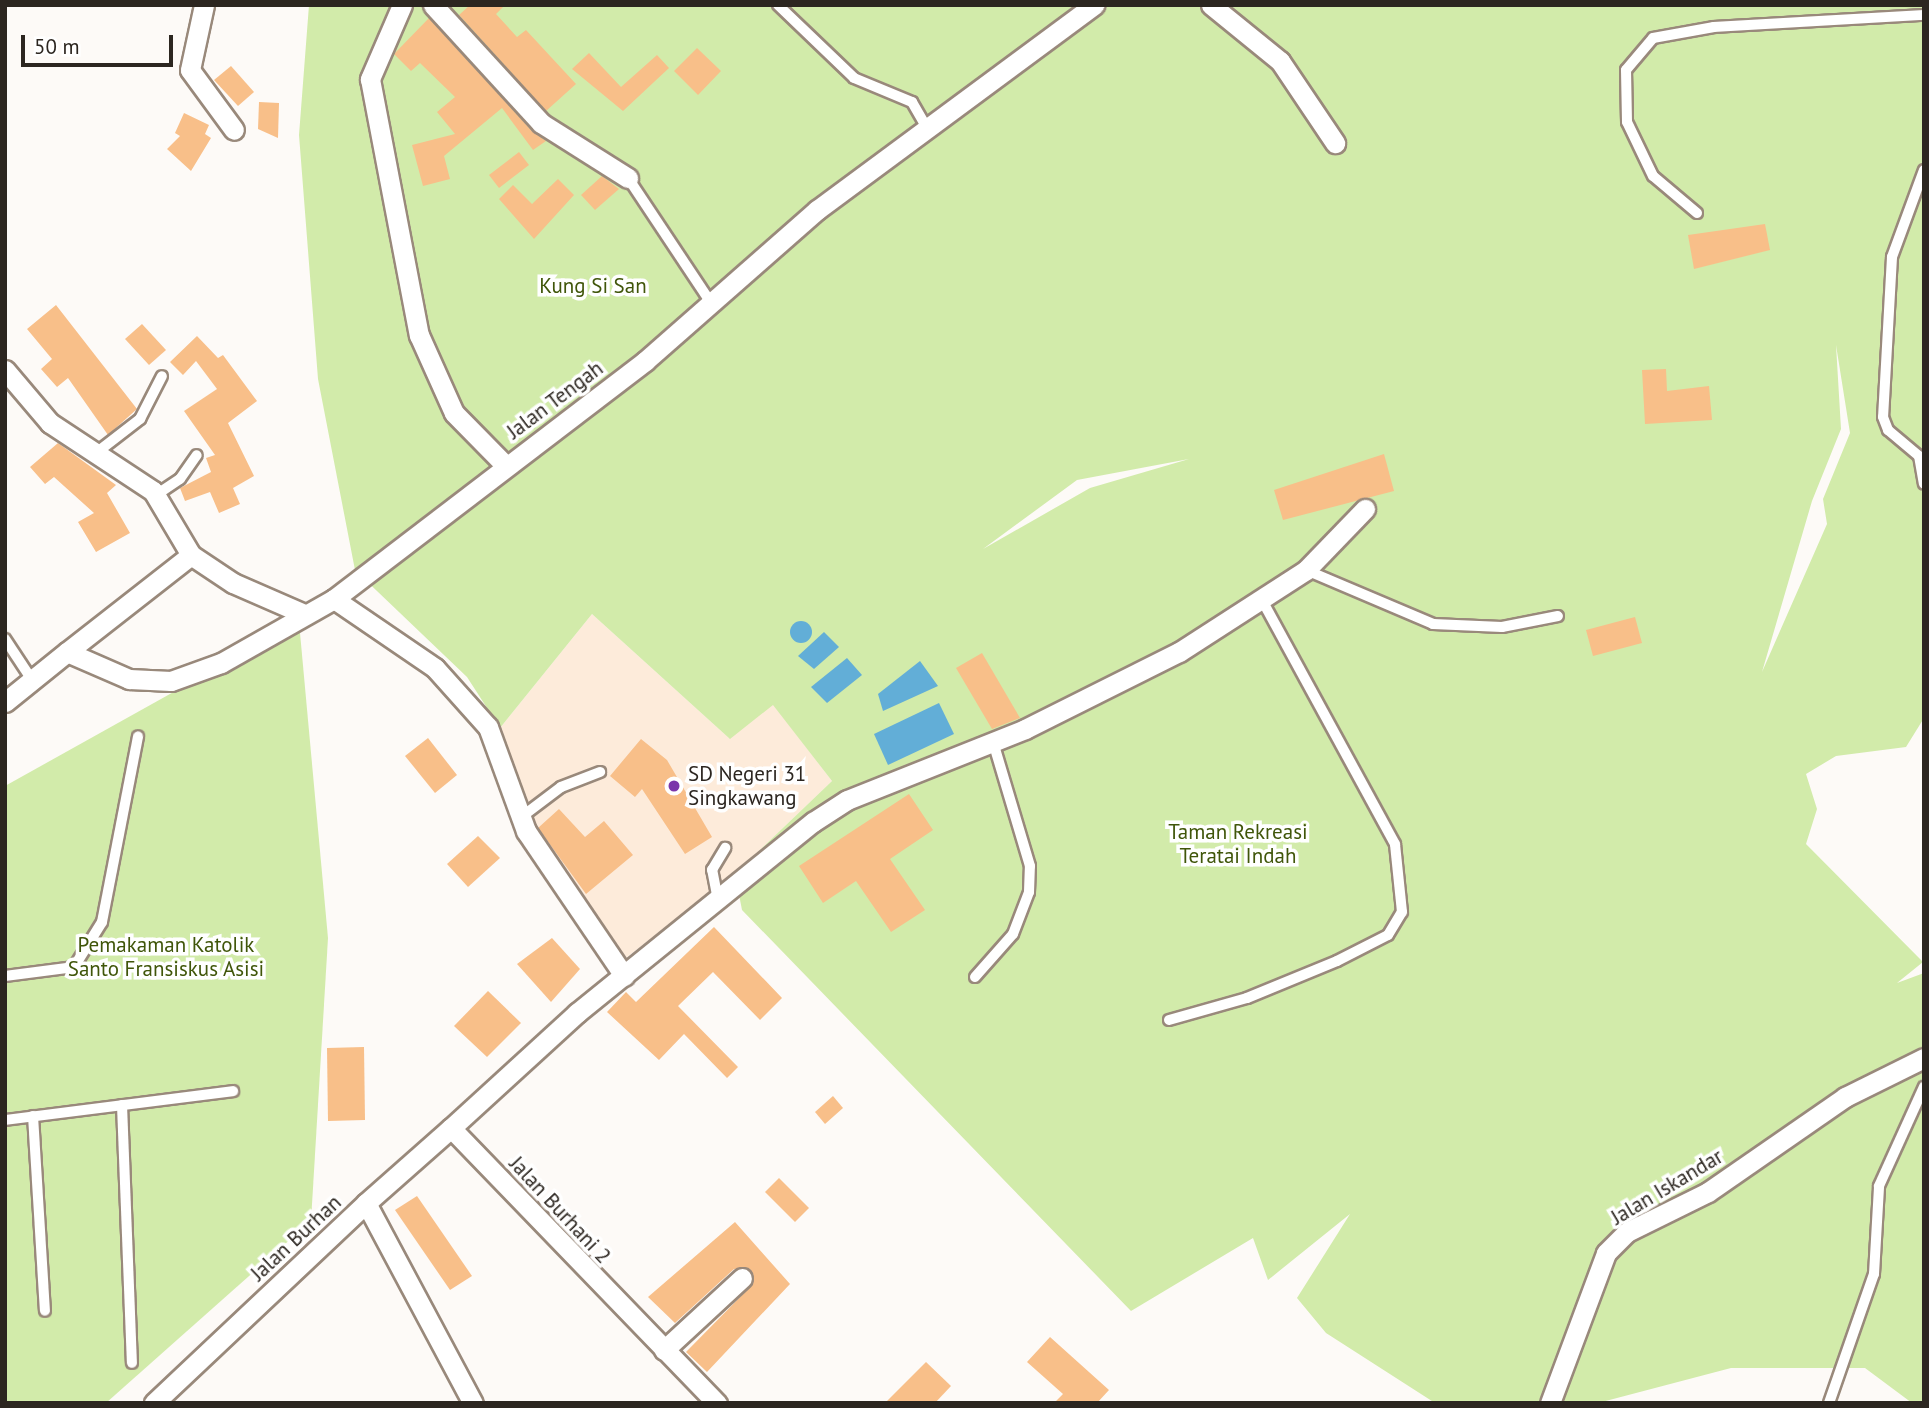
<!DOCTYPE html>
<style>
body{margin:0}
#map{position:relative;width:1929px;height:1408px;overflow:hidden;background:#fdfaf7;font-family:"PT Sans",sans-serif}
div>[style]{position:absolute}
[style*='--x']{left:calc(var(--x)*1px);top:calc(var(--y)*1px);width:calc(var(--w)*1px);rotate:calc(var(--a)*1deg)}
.built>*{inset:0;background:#fdebda}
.green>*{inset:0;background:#d2ebaa}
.water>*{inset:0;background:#62aed7}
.round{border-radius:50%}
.building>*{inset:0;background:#f8bf89}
.roads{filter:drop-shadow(2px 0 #99897b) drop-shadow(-2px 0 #99897b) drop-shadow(0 2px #99897b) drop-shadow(0 -2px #99897b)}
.lane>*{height:10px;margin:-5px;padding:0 5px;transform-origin:5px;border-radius:5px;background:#fff}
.street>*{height:19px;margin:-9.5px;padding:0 9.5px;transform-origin:9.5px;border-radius:9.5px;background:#fff}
.dots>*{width:19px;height:19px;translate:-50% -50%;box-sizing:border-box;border:4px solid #fff;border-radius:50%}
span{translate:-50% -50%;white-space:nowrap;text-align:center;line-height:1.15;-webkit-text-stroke:7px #fff;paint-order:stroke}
.park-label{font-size:21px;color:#40560a}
.street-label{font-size:21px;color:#2c2620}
.poi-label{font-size:21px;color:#2c2620}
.left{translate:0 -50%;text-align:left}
.frame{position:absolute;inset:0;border:7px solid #2c2620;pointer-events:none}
.scale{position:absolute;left:21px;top:35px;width:152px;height:32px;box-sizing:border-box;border:4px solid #2c2620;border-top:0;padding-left:9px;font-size:21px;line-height:24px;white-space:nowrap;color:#2c2620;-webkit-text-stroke:5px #fff;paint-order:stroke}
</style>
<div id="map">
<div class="built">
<div style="clip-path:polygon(592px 614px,729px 738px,773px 704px,832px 781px,735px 874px,623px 960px,524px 827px,523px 790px,500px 728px)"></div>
</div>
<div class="green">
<div style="clip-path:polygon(evenodd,309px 5px,1924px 5px,1924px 718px,1906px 747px,1836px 756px,1806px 774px,1817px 809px,1806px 844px,1923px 962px,1897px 983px,1924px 973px,1924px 1403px,1912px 1403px,1865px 1368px,1731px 1368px,1598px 1403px,1435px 1403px,1326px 1333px,1297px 1298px,1350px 1214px,1268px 1280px,1253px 1238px,1131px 1311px,742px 910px,735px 874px,832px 781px,773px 705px,730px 739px,592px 614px,500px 728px,467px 677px,355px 570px,318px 379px,299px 135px,309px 5px,1836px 345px,1850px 433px,1823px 499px,1827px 524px,1762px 672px,1812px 501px,1841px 429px,1836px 345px,309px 5px,1189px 459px,1090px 488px,983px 549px,1077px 480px,1189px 459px)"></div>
<div style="clip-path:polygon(299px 622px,328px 938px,311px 1221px,106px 1403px,5px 1403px,5px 786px)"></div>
</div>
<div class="water">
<div class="round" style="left:790px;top:621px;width:22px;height:22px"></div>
<div style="clip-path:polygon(824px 632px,839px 647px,814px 669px,798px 656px)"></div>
<div style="clip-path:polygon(847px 658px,862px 675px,827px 703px,811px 687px)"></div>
<div style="clip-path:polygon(920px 661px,938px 686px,883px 711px,878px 694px)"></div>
<div style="clip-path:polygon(939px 703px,954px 734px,888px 765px,874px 734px)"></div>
</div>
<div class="building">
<div style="clip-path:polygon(470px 5px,505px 5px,496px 14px,517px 37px,526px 30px,576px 84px,546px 111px,459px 15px)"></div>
<div style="clip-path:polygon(429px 18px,532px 131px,546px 141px,533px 150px,502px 108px,444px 156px,450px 179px,423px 186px,412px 145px,455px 134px,437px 112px,455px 97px,420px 63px,411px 71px,394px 54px)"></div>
<div style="clip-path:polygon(697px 48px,721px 71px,698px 95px,674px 71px)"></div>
<div style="clip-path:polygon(589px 53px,621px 87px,657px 55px,669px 68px,623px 111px,572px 69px)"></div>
<div style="clip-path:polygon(231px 66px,254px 92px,238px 106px,214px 80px)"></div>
<div style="clip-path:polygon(259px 102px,279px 103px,278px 138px,258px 129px)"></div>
<div style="clip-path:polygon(184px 113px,209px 125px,205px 134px,211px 138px,191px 171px,167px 149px,180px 136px,175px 133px)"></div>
<div style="clip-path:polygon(519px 152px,529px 165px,499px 188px,489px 175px)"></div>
<div style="clip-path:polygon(602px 176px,619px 189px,595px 210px,581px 195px)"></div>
<div style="clip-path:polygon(558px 179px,574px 195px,534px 239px,499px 199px,513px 185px,532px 204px)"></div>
<div style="clip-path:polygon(1765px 224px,1770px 250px,1694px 269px,1688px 235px)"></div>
<div style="clip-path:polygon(56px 305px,137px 409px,108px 435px,68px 378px,57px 387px,41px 369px,52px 359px,27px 329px)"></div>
<div style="clip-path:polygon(142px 324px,166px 350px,149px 365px,125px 339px)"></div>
<div style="clip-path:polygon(197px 336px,218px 358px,223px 355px,257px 401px,228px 423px,254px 476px,233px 488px,240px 504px,219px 513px,210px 492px,185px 501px,180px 488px,211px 472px,206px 458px,215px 455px,184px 411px,217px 389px,196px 361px,183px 375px,170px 362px)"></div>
<div style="clip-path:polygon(1666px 369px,1667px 391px,1709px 386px,1712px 420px,1645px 424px,1642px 370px)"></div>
<div style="clip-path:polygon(58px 443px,116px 485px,107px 493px,130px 533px,96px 552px,78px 522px,94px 513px,54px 477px,45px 484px,30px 467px)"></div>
<div style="clip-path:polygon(1384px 454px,1394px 491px,1283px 520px,1274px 490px)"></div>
<div style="clip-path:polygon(1635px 617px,1642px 643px,1593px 656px,1586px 630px)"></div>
<div style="clip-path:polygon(982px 653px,1020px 718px,992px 729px,956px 668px)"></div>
<div style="clip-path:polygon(428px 738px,457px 775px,435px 793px,405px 756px)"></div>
<div style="clip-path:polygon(641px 739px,667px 760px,712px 837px,685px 854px,642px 789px,635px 797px,610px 776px)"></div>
<div style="clip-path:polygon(909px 794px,933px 830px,890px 859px,925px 910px,891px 932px,856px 881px,823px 903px,799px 866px)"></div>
<div style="clip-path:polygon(559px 809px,585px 837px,604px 821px,633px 855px,586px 894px,538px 828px)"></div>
<div style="clip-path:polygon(478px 836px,500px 858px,468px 887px,447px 864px)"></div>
<div style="clip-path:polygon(714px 927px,782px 998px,760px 1020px,713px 972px,678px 1006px,738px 1067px,727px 1078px,684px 1034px,659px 1060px,607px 1012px,626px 992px,636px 1002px)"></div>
<div style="clip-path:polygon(552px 938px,580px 969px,551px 1002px,517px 964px)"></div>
<div style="clip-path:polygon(488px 991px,521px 1023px,487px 1057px,454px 1026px)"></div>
<div style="clip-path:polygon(364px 1047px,365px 1120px,328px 1121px,327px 1048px)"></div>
<div style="clip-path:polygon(833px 1096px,843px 1108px,825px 1124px,815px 1112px)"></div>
<div style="clip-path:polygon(779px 1178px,809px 1208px,795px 1222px,765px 1192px)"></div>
<div style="clip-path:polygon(417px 1196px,472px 1276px,450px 1290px,395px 1210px)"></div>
<div style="clip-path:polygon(735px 1222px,790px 1284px,707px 1372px,686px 1352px,751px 1286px,751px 1270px,734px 1269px,675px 1323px,648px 1297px)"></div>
<div style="clip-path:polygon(1050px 1337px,1109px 1390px,1097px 1403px,1054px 1403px,1063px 1394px,1027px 1362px)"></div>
<div style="clip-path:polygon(926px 1362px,951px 1386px,935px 1403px,885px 1403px)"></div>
</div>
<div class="roads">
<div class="lane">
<div style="--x:778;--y:5;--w:105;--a:43.8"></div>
<div style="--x:854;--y:78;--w:63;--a:22.5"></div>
<div style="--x:912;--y:102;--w:30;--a:60"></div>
<div style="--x:1924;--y:170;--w:93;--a:110.2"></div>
<div style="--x:1892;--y:257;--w:160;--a:93.2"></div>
<div style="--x:1883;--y:417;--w:14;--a:69"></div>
<div style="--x:1888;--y:430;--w:40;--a:40"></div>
<div style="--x:1919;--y:456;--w:28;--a:80"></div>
<div style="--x:628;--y:178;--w:150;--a:56.4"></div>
<div style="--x:1697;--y:213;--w:57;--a:-139.9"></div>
<div style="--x:1653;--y:176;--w:60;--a:-115.7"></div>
<div style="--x:1627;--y:122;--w:52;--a:-91.1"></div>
<div style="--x:1626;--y:70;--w:42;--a:-49.8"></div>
<div style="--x:1653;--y:38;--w:62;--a:-10.2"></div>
<div style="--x:1714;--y:27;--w:210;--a:-3.3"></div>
<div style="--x:96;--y:453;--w:56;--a:-37.7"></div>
<div style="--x:140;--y:419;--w:48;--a:-62.9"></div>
<div style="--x:156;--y:495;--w:29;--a:-34"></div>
<div style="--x:180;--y:479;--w:29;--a:-55"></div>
<div style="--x:1306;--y:570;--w:138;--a:23"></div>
<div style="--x:1433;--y:624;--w:69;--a:2.5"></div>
<div style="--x:1502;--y:627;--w:57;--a:-11.1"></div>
<div style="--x:5;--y:639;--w:49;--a:56.6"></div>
<div style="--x:520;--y:818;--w:51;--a:-37.1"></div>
<div style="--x:561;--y:787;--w:42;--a:-21"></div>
<div style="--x:718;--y:900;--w:31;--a:-101"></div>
<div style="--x:712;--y:870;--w:26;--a:-59"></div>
<div style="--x:5;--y:976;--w:70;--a:-7.4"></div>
<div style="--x:74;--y:967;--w:53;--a:-58.1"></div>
<div style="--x:102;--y:922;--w:189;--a:-79"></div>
<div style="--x:975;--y:977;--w:57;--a:-48.5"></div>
<div style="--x:1013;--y:934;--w:45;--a:-69.1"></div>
<div style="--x:1029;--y:892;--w:26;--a:-88"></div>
<div style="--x:1030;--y:866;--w:129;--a:-106.6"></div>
<div style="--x:1169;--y:1020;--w:81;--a:-15.8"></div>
<div style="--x:1247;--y:998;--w:97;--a:-22.3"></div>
<div style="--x:1337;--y:961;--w:57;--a:-27"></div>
<div style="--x:1388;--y:935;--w:27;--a:-59"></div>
<div style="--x:1402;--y:912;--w:68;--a:-95.9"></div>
<div style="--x:1395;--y:844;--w:280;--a:-118.6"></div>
<div style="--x:122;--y:1105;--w:258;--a:87.8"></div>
<div style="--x:33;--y:1116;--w:195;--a:86.5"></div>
<div style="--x:5;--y:1120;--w:230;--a:-7.2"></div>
<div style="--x:1829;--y:1403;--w:137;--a:-70.8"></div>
<div style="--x:1874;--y:1274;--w:88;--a:-86.7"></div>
<div style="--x:1879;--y:1186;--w:109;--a:-65.6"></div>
</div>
<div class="street">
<div style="--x:204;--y:5;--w:66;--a:102.2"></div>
<div style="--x:190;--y:70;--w:74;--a:53.7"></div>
<div style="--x:402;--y:5;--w:81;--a:113.4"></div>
<div style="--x:370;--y:79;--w:261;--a:79.2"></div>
<div style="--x:419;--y:335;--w:85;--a:65.8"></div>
<div style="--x:454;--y:413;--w:74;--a:45.5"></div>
<div style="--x:433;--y:5;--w:160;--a:47.5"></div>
<div style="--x:541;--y:123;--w:103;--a:32.3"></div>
<div style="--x:1211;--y:5;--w:89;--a:39.1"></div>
<div style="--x:1280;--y:61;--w:99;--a:56.1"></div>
<div style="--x:5;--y:370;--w:70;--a:49.7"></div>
<div style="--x:50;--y:423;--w:123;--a:33.4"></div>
<div style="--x:153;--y:491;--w:74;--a:59.3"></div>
<div style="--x:191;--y:555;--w:50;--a:33.7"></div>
<div style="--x:233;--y:583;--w:77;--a:23.6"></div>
<div style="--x:334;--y:599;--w:122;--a:34.3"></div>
<div style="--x:435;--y:668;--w:79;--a:48.1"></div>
<div style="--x:488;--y:727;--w:111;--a:69.9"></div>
<div style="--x:526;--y:831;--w:175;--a:55.9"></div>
<div style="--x:67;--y:652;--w:157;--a:-38"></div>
<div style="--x:5;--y:702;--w:80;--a:-38.9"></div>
<div style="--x:67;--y:652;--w:68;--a:23.5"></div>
<div style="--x:129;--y:679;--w:42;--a:2.7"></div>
<div style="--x:171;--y:681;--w:53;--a:-19.8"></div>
<div style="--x:221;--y:663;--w:130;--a:-29.5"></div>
<div style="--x:334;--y:599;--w:392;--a:-37.4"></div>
<div style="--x:645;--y:361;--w:229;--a:-41.3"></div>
<div style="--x:817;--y:210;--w:345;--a:-36.5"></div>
<div style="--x:451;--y:1128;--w:171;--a:-42.4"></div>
<div style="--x:577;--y:1013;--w:304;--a:-39"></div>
<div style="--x:813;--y:822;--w:40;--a:-32.9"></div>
<div style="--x:847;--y:800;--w:192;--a:-21.7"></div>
<div style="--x:1025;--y:729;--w:172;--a:-26.6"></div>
<div style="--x:1179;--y:652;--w:151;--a:-32.8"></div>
<div style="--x:1306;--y:570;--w:85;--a:-46"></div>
<div style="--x:366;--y:1203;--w:113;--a:-41.4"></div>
<div style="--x:451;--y:1128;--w:383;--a:46"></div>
<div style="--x:664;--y:1350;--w:106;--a:-42.7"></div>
<div style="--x:154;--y:1403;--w:291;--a:-43.3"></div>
<div style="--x:366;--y:1203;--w:227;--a:61.9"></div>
<div style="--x:1550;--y:1403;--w:160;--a:-69.5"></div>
<div style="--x:1606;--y:1253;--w:30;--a:-45"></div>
<div style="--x:1627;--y:1232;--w:90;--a:-26.3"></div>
<div style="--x:1708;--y:1192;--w:167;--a:-34.7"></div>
<div style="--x:1845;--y:1097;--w:88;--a:-26.3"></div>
</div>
</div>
<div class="dots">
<div style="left:674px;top:786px;background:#7b36aa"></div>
</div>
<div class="park-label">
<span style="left:593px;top:286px">Kung Si San</span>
<span style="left:1238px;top:844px">Taman Rekreasi<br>Teratai Indah</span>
<span style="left:166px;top:957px">Pemakaman Katolik<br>Santo Fransiskus Asisi</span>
</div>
<div class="street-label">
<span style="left:555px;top:400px;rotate:-37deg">Jalan Tengah</span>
<span style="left:1667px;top:1187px;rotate:-31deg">Jalan Iskandar</span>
<span style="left:560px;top:1210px;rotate:47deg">Jalan Burhani 2</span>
<span style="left:296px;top:1238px;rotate:-43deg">Jalan Burhan</span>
</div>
<div class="poi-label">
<span class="left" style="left:688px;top:786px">SD Negeri 31<br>Singkawang</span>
</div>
<div class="frame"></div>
<div class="scale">50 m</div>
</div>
